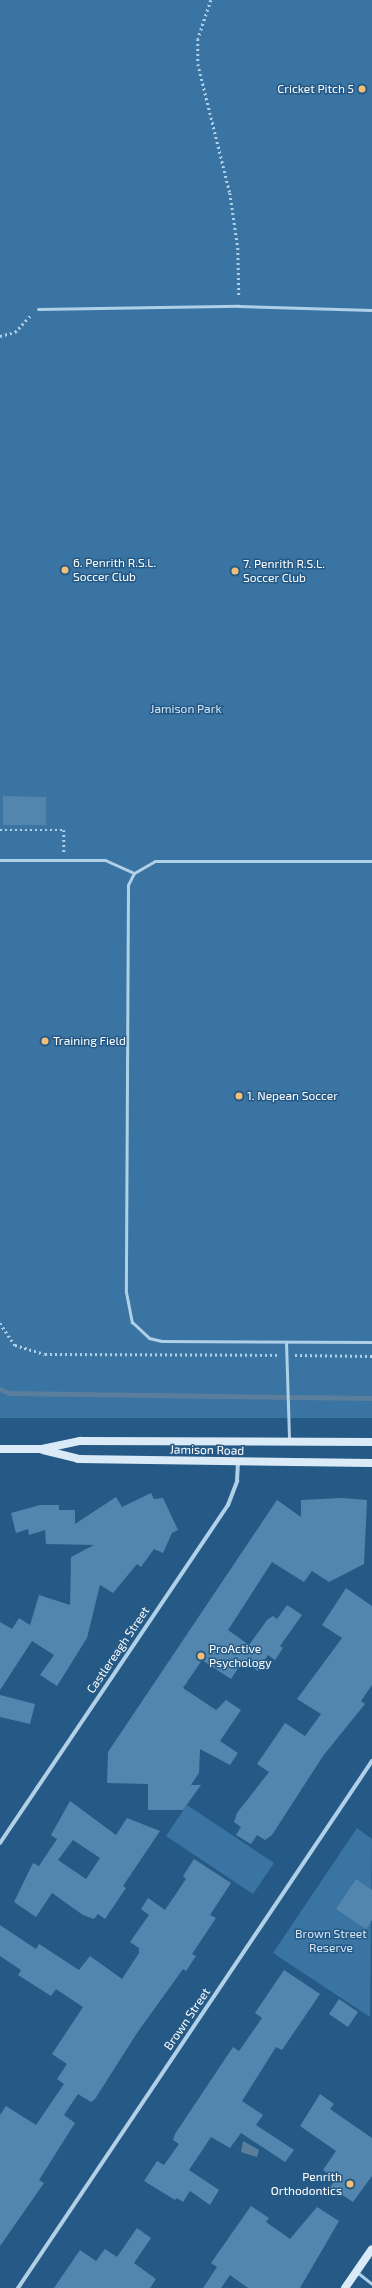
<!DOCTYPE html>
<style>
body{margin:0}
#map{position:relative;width:372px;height:2288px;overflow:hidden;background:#265a86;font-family:"Exo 2",sans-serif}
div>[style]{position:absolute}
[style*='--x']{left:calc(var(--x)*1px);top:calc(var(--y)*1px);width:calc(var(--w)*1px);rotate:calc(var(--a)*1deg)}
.green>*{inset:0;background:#3a74a2}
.water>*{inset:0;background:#5a7e9c}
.stream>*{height:5px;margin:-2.5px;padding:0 2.5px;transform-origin:2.5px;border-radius:2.5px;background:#5a7e9c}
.building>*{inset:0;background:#5286af}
.path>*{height:2.5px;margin-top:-1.25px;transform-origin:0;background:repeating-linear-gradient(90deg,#b0d0e8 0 2px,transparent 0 5px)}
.lane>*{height:3px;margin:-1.5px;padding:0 1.5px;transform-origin:1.5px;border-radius:1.5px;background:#b0d0e8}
.street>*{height:4px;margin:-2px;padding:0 2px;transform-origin:2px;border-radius:2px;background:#b0d0e8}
.secondary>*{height:8px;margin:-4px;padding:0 4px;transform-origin:4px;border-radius:4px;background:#daeaf7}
.dots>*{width:11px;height:11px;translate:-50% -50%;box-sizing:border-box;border:2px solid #265a86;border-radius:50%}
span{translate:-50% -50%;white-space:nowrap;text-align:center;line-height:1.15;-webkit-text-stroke:3px #265a86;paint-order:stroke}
.poi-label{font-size:12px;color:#fff}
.right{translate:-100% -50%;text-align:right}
.left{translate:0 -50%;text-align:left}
.park-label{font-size:12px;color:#d4e7f6}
.street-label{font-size:12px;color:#fff}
</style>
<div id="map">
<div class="green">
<div style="clip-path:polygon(0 0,372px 0,372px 1418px,0 1418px)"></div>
<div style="clip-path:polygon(187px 1805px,274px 1863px,253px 1894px,166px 1836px)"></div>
<div style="clip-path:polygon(357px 1828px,372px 1839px,370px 2017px,273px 1953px)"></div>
</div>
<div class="water">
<div style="clip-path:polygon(243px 2141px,259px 2150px,257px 2157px,241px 2152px)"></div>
</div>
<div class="stream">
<div style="--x:0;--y:1389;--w:10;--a:24"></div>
<div style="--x:9;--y:1393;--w:363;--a:0.8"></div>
</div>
<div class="building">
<div style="clip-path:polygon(3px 796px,46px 797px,46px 825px,3px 825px)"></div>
<div style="clip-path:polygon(151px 1493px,154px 1499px,163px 1498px,178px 1530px,172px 1533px,163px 1553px,154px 1549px,141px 1567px,137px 1564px,113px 1593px,100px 1585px,87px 1638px,57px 1686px,40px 1675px,54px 1655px,32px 1641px,0 1690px,0 1622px,12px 1629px,19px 1618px,30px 1625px,39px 1595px,70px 1605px,71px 1557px,94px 1545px,46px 1544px,45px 1530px,29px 1535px,28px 1529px,16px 1533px,11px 1513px,40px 1505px,59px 1505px,59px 1510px,75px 1510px,75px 1524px,116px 1497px,122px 1507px)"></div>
<div style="clip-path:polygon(342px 1498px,367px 1500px,364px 1564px,329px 1582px,312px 1571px,304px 1582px,272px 1562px,228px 1630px,249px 1645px,267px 1620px,273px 1616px,277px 1619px,287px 1605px,302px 1615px,280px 1646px,283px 1648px,275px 1660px,268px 1655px,258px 1671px,243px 1661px,231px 1679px,202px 1660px,183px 1688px,216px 1710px,226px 1700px,241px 1710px,220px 1741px,238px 1753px,230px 1765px,200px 1749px,199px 1773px,191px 1785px,201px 1785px,183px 1810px,148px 1810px,148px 1784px,107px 1783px,108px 1752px,277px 1500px,301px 1517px,301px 1500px)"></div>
<div style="clip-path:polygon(346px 1588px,372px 1606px,372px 1685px,361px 1701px,365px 1704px,323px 1756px,272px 1835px,265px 1840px,257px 1835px,251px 1844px,236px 1835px,241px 1827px,234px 1822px,237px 1813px,269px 1772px,257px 1764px,285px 1723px,305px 1736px,321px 1714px,297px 1699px,342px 1638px,322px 1625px)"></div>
<div style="clip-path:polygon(0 1695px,35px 1704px,30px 1724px,0 1717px)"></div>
<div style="clip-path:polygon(evenodd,70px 1801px,116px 1835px,127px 1818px,160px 1831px,123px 1886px,126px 1888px,105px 1919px,98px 1914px,94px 1919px,83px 1915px,52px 1893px,36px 1917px,14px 1902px,33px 1863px,39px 1866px,57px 1839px,51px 1835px,70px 1801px,73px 1840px,100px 1858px,86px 1879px,58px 1860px,73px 1840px)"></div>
<div style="clip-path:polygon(194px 1859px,231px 1883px,210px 1915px,216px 1918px,192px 1954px,196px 1956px,186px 1971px,183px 1969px,137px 2033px,95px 2099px,91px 2102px,78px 2094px,64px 2115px,75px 2123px,39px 2180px,44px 2183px,0 2246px,0 2115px,6px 2106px,36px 2125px,64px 2084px,57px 2079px,67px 2064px,52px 2054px,83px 2007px,56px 1989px,51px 1996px,18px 1975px,21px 1970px,0 1956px,0 1925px,36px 1949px,39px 1944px,79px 1970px,90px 1956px,122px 1979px,139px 1953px,139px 1948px,130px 1942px,149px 1915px,141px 1909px,148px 1898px,165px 1910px,186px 1879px,183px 1876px)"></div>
<div style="clip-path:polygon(356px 1879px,372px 1890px,372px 1920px,366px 1929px,336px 1909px)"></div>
<div style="clip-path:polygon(284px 1970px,320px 1994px,282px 2050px,276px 2047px,242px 2101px,263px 2115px,256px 2125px,294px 2150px,285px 2162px,241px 2133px,230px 2148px,211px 2137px,189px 2170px,219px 2190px,210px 2205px,190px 2191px,183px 2202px,177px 2198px,175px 2200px,144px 2181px,157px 2161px,164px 2165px,179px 2144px,173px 2140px,175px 2134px,233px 2047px,239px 2051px,262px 2018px,255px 2013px)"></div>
<div style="clip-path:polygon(339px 1999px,358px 2012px,348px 2027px,329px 2014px)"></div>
<div style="clip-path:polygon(320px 2094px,334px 2104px,330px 2109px,372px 2138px,372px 2176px,353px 2202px,330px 2187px,336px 2179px,323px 2170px,336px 2151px,300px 2126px)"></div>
<div style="clip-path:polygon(251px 2206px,269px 2218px,266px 2222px,290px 2239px,317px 2207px,339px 2221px,300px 2288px,248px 2288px,230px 2275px,221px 2288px,203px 2288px,217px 2267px,211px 2263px)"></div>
<div style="clip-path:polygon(137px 2228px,151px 2238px,134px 2263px,156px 2279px,150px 2288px,54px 2288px,80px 2250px,96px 2261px,105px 2249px,117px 2257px)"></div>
</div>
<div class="path">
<div style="--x:211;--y:0;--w:41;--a:108.4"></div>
<div style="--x:198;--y:39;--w:25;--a:90"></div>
<div style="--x:198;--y:64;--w:133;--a:76.1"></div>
<div style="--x:230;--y:193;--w:56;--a:81.7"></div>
<div style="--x:238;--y:248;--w:49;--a:88.8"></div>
<div style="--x:0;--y:336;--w:16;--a:-15"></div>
<div style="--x:15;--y:332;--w:25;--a:-47"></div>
<div style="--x:0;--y:830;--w:64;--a:0"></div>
<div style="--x:64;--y:830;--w:22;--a:90"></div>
<div style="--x:0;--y:1323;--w:27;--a:56"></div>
<div style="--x:15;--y:1345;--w:31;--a:17"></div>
<div style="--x:45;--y:1354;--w:233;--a:0.2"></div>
<div style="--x:295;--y:1355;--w:77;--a:0.7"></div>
</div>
<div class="lane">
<div style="--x:38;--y:309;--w:201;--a:-0.9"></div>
<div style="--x:239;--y:306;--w:133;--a:1.7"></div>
<div style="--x:0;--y:860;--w:105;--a:0"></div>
<div style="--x:105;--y:860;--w:32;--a:24"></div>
<div style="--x:372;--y:861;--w:217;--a:180"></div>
<div style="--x:155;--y:861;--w:24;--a:150"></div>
<div style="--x:134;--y:873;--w:13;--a:117"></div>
<div style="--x:128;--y:885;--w:407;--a:90.3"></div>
<div style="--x:126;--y:1292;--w:31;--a:79"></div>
<div style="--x:132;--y:1322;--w:23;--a:43"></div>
<div style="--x:149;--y:1338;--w:13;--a:13"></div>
<div style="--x:162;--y:1341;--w:210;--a:0.3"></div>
<div style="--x:286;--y:1342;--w:98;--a:88.2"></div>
<div style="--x:358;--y:2273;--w:18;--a:38"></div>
</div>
<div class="street">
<div style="--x:0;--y:1843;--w:408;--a:-56"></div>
<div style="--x:228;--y:1505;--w:26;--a:-69"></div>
<div style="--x:237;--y:1481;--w:18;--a:-87"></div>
<div style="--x:18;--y:2288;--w:635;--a:-56.11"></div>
</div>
<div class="secondary">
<div style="--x:0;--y:1449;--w:42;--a:0"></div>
<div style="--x:42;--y:1449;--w:39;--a:-12"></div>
<div style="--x:80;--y:1441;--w:292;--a:0.2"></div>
<div style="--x:43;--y:1450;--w:36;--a:14"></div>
<div style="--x:78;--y:1459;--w:294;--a:0.8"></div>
<div style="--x:345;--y:2288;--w:47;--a:-55.3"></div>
</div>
<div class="dots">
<div style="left:362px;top:89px;background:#f1bf75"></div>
<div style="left:65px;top:570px;background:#f1bf75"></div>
<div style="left:235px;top:571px;background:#f1bf75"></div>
<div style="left:45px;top:1041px;background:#f1bf75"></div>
<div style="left:239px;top:1096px;background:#f1bf75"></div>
<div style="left:201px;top:1656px;background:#f1bf75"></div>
<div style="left:350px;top:2184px;background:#f1bf75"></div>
</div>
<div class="poi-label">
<span class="right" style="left:354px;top:89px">Cricket Pitch 5</span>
<span class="left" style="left:73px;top:570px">6. Penrith R.S.L.<br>Soccer Club</span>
<span class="left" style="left:243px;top:571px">7. Penrith R.S.L.<br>Soccer Club</span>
<span class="left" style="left:53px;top:1041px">Training Field</span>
<span class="left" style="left:247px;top:1096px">1. Nepean Soccer</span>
<span class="left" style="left:209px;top:1656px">ProActive<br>Psychology</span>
<span class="right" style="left:342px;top:2184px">Penrith<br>Orthodontics</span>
</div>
<div class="park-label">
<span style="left:186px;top:709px">Jamison Park</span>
<span style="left:331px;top:1941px">Brown Street<br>Reserve</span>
</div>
<div class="street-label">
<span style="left:207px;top:1450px;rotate:1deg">Jamison Road</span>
<span style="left:118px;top:1650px;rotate:-56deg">Castlereagh Street</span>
<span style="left:187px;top:2019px;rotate:-56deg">Brown Street</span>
</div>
</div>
